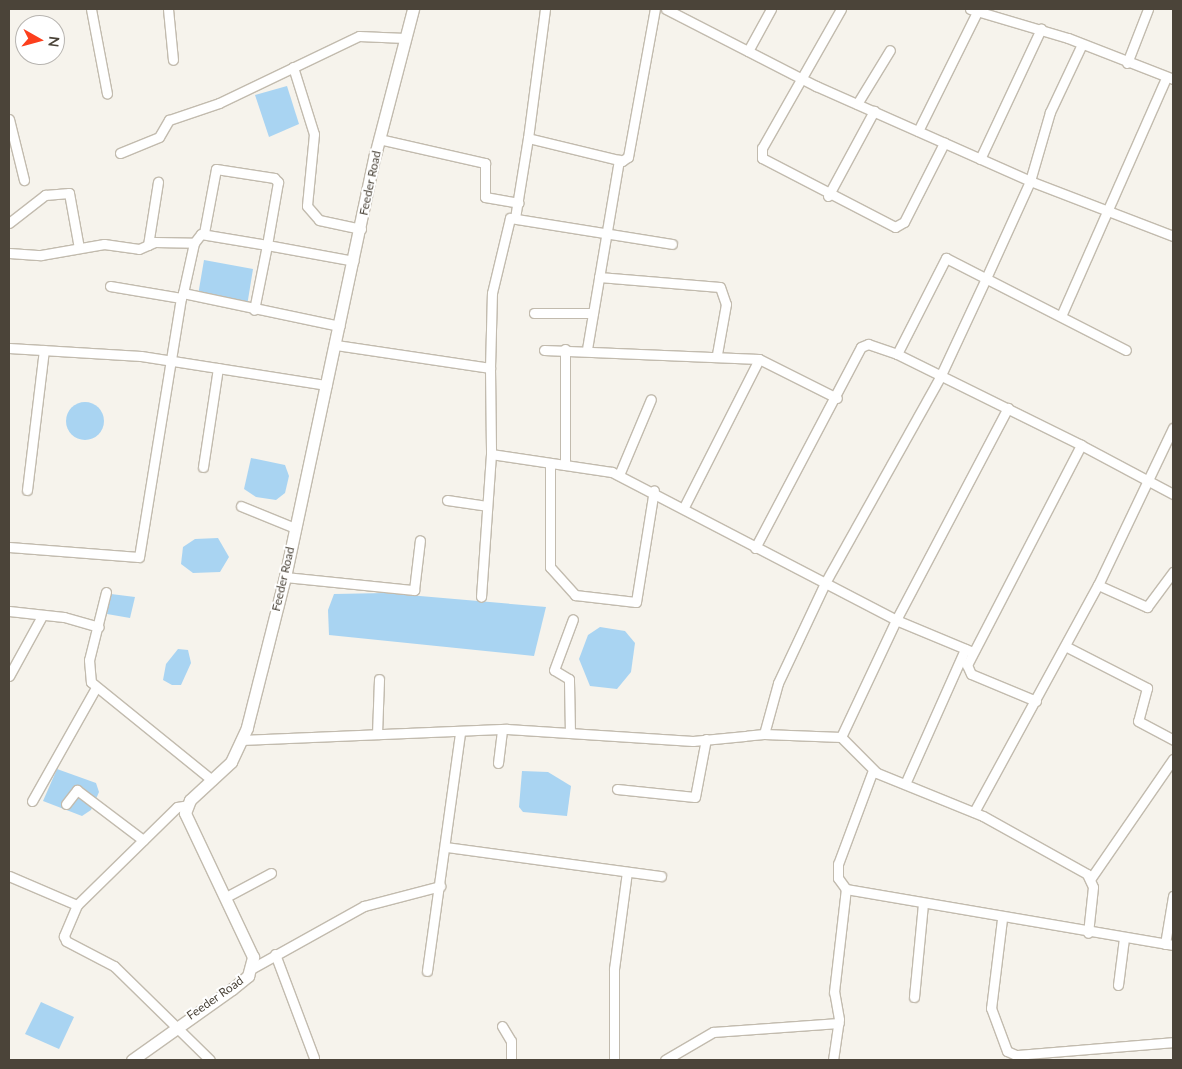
<!DOCTYPE html>
<style>
body{margin:0}
#map{position:relative;width:1182px;height:1069px;overflow:hidden;background:#f6f3ec;font-family:Lato,sans-serif}
div>[style]{position:absolute}
[style*='--x']{left:calc(var(--x)*1px);top:calc(var(--y)*1px);width:calc(var(--w)*1px);rotate:calc(var(--a)*1deg)}
.water>*{inset:0;background:#a9d4f2}
.round{border-radius:50%}
.roads{filter:drop-shadow(1px 0 #c2bbae) drop-shadow(-1px 0 #c2bbae) drop-shadow(0 1px #c2bbae) drop-shadow(0 -1px #c2bbae)}
.minor>*{height:9px;margin:-4.5px;padding:0 4.5px;transform-origin:4.5px;border-radius:4.5px;background:#fff}
.tertiary>*{height:11px;margin:-5.5px;padding:0 5.5px;transform-origin:5.5px;border-radius:5.5px;background:#fff}
span{translate:-50% -50%;white-space:nowrap;text-align:center;line-height:1.15;-webkit-text-stroke:4px #fff;paint-order:stroke}
.street-label{font-size:12px;color:#4b4439}
.frame{position:absolute;inset:0;border:10px solid #4b4439;pointer-events:none}
.north{position:absolute;left:15px;top:15px;width:50px;height:50px;box-sizing:border-box;background:#fff;border:1px solid #b7b4b0;border-radius:50%;rotate:97deg;font-size:14px;font-weight:700;line-height:20px;text-align:center;color:#4b4439}
.north::after{content:'';display:block;margin:auto;width:18px;height:22px;background:#fc3f1d;clip-path:polygon(50% 0,100% 100%,50% 72%,0 100%)}
</style>
<div id="map">
<div class="water">
<div style="clip-path:polygon(287px 86px,299px 124px,269px 137px,255px 95px)"></div>
<div style="clip-path:polygon(204px 260px,253px 269px,247px 306px,197px 301px)"></div>
<div class="round" style="left:66px;top:402px;width:38px;height:38px"></div>
<div style="clip-path:polygon(251px 458px,285px 465px,289px 476px,285px 493px,276px 500px,256px 497px,244px 489px)"></div>
<div style="clip-path:polygon(218px 538px,229px 557px,220px 572px,193px 573px,181px 564px,183px 547px,195px 539px)"></div>
<div style="clip-path:polygon(385px 593px,546px 607px,534px 656px,329px 635px,328px 610px,334px 594px)"></div>
<div style="clip-path:polygon(111px 594px,135px 597px,130px 618px,107px 614px)"></div>
<div style="clip-path:polygon(600px 627px,625px 631px,635px 643px,631px 672px,617px 689px,590px 686px,579px 659px,588px 635px)"></div>
<div style="clip-path:polygon(178px 649px,188px 650px,191px 663px,181px 685px,172px 685px,163px 680px,166px 664px)"></div>
<div style="clip-path:polygon(57px 769px,96px 783px,99px 792px,91px 810px,82px 816px,43px 801px)"></div>
<div style="clip-path:polygon(522px 771px,548px 772px,571px 786px,567px 816px,523px 812px,519px 807px)"></div>
<div style="clip-path:polygon(41px 1002px,74px 1017px,59px 1049px,25px 1034px)"></div>
</div>
<div class="roads">
<div class="minor">
<div style="--x:91;--y:9;--w:86;--a:79.3"></div>
<div style="--x:168;--y:9;--w:51;--a:84.4"></div>
<div style="--x:545;--y:9;--w:130;--a:97.5"></div>
<div style="--x:528;--y:138;--w:97;--a:13.7"></div>
<div style="--x:622;--y:161;--w:7;--a:-34"></div>
<div style="--x:628;--y:157;--w:150;--a:-79.7"></div>
<div style="--x:666;--y:9;--w:169;--a:27.2"></div>
<div style="--x:816;--y:86;--w:234;--a:23.9"></div>
<div style="--x:1030;--y:181;--w:153;--a:21"></div>
<div style="--x:841;--y:9;--w:160;--a:119.6"></div>
<div style="--x:762;--y:148;--w:10;--a:90"></div>
<div style="--x:762;--y:158;--w:150;--a:27.4"></div>
<div style="--x:895;--y:227;--w:10;--a:-29"></div>
<div style="--x:904;--y:222;--w:89;--a:-63.1"></div>
<div style="--x:970;--y:9;--w:102;--a:16.5"></div>
<div style="--x:1068;--y:38;--w:113;--a:21.3"></div>
<div style="--x:748;--y:51;--w:48;--a:-61.3"></div>
<div style="--x:1127;--y:63;--w:58;--a:-68.7"></div>
<div style="--x:293;--y:67;--w:70;--a:72.6"></div>
<div style="--x:314;--y:134;--w:72;--a:95.6"></div>
<div style="--x:307;--y:206;--w:18;--a:49"></div>
<div style="--x:319;--y:220;--w:43;--a:12.1"></div>
<div style="--x:857;--y:104;--w:63;--a:-58.6"></div>
<div style="--x:9;--y:119;--w:63;--a:76.2"></div>
<div style="--x:918;--y:131;--w:133;--a:-63.6"></div>
<div style="--x:379;--y:139;--w:109;--a:12.8"></div>
<div style="--x:485;--y:163;--w:34;--a:90"></div>
<div style="--x:485;--y:197;--w:34;--a:10"></div>
<div style="--x:120;--y:153;--w:42;--a:-22.3"></div>
<div style="--x:159;--y:137;--w:20;--a:-60"></div>
<div style="--x:169;--y:120;--w:53;--a:-18.8"></div>
<div style="--x:219;--y:103;--w:155;--a:-25.6"></div>
<div style="--x:359;--y:36;--w:46;--a:2.5"></div>
<div style="--x:980;--y:159;--w:144;--a:-64.9"></div>
<div style="--x:828;--y:196;--w:97;--a:-61.6"></div>
<div style="--x:515;--y:218;--w:81;--a:-80.8"></div>
<div style="--x:9;--y:223;--w:46;--a:-37.9"></div>
<div style="--x:45;--y:195;--w:24;--a:-5"></div>
<div style="--x:69;--y:193;--w:56;--a:79.7"></div>
<div style="--x:204;--y:233;--w:65;--a:-79.4"></div>
<div style="--x:216;--y:169;--w:59;--a:8.8"></div>
<div style="--x:274;--y:178;--w:6;--a:45"></div>
<div style="--x:278;--y:182;--w:64;--a:99.9"></div>
<div style="--x:267;--y:245;--w:88;--a:10.4"></div>
<div style="--x:148;--y:245;--w:64;--a:-81"></div>
<div style="--x:9;--y:253;--w:32;--a:4"></div>
<div style="--x:41;--y:255;--w:64;--a:-9.9"></div>
<div style="--x:104;--y:244;--w:35;--a:8"></div>
<div style="--x:139;--y:249;--w:17;--a:-24"></div>
<div style="--x:155;--y:242;--w:39;--a:1"></div>
<div style="--x:599;--y:277;--w:121;--a:4.7"></div>
<div style="--x:720;--y:287;--w:18;--a:71"></div>
<div style="--x:726;--y:304;--w:51;--a:100.2"></div>
<div style="--x:110;--y:286;--w:72;--a:9.6"></div>
<div style="--x:181;--y:298;--w:5;--a:-68"></div>
<div style="--x:183;--y:293;--w:160;--a:11.9"></div>
<div style="--x:183;--y:293;--w:51;--a:-77.6"></div>
<div style="--x:194;--y:243;--w:11;--a:-52"></div>
<div style="--x:201;--y:234;--w:67;--a:9.5"></div>
<div style="--x:267;--y:245;--w:66;--a:101.3"></div>
<div style="--x:534;--y:313;--w:59;--a:0"></div>
<div style="--x:1061;--y:316;--w:260;--a:-66.2"></div>
<div style="--x:336;--y:345;--w:156;--a:8.5"></div>
<div style="--x:490;--y:368;--w:86;--a:89.3"></div>
<div style="--x:491;--y:454;--w:143;--a:94"></div>
<div style="--x:9;--y:348;--w:132;--a:3.5"></div>
<div style="--x:141;--y:356;--w:188;--a:8.9"></div>
<div style="--x:587;--y:349;--w:192;--a:-80.4"></div>
<div style="--x:544;--y:350;--w:215;--a:2.4"></div>
<div style="--x:759;--y:359;--w:87;--a:26.6"></div>
<div style="--x:897;--y:354;--w:108;--a:-63"></div>
<div style="--x:946;--y:258;--w:202;--a:27.1"></div>
<div style="--x:490;--y:368;--w:75;--a:-88.5"></div>
<div style="--x:492;--y:293;--w:77;--a:-76.5"></div>
<div style="--x:510;--y:218;--w:164;--a:9.1"></div>
<div style="--x:491;--y:454;--w:122;--a:8.5"></div>
<div style="--x:612;--y:472;--w:320;--a:27.5"></div>
<div style="--x:896;--y:620;--w:83;--a:22.6"></div>
<div style="--x:550;--y:463;--w:104;--a:90"></div>
<div style="--x:550;--y:567;--w:38;--a:48"></div>
<div style="--x:575;--y:595;--w:61;--a:6.5"></div>
<div style="--x:636;--y:602;--w:113;--a:-80.9"></div>
<div style="--x:565;--y:465;--w:116;--a:-90"></div>
<div style="--x:203;--y:467;--w:100;--a:-81.4"></div>
<div style="--x:619;--y:475;--w:82;--a:-67.2"></div>
<div style="--x:27;--y:490;--w:141;--a:-83.1"></div>
<div style="--x:447;--y:500;--w:40;--a:8.5"></div>
<div style="--x:241;--y:506;--w:58;--a:22.2"></div>
<div style="--x:684;--y:507;--w:166;--a:-63.1"></div>
<div style="--x:9;--y:547;--w:130;--a:4.4"></div>
<div style="--x:139;--y:557;--w:262;--a:-80.8"></div>
<div style="--x:755;--y:548;--w:227;--a:-62.2"></div>
<div style="--x:861;--y:347;--w:8;--a:-23"></div>
<div style="--x:868;--y:344;--w:31;--a:19"></div>
<div style="--x:897;--y:354;--w:205;--a:26.3"></div>
<div style="--x:285;--y:577;--w:130;--a:5.8"></div>
<div style="--x:414;--y:590;--w:50;--a:-83.2"></div>
<div style="--x:1098;--y:585;--w:54;--a:24.2"></div>
<div style="--x:1147;--y:607;--w:44;--a:-53.4"></div>
<div style="--x:106;--y:592;--w:70;--a:104"></div>
<div style="--x:89;--y:660;--w:22;--a:85"></div>
<div style="--x:91;--y:682;--w:156;--a:39"></div>
<div style="--x:9;--y:611;--w:55;--a:6.2"></div>
<div style="--x:64;--y:617;--w:36;--a:16"></div>
<div style="--x:1067;--y:647;--w:90;--a:27.1"></div>
<div style="--x:1147;--y:688;--w:34;--a:105"></div>
<div style="--x:1138;--y:721;--w:40;--a:28"></div>
<div style="--x:9;--y:676;--w:68;--a:-61.2"></div>
<div style="--x:1036;--y:701;--w:70;--a:-157.4"></div>
<div style="--x:971;--y:674;--w:10;--a:-114"></div>
<div style="--x:967;--y:665;--w:248;--a:-62.6"></div>
<div style="--x:1081;--y:445;--w:104;--a:28"></div>
<div style="--x:570;--y:733;--w:54;--a:-91.1"></div>
<div style="--x:569;--y:679;--w:17;--a:-149"></div>
<div style="--x:554;--y:670;--w:54;--a:-69.6"></div>
<div style="--x:377;--y:734;--w:55;--a:-87.9"></div>
<div style="--x:764;--y:734;--w:53;--a:-74.6"></div>
<div style="--x:778;--y:683;--w:110;--a:-64.8"></div>
<div style="--x:825;--y:583;--w:236;--a:-60.8"></div>
<div style="--x:940;--y:377;--w:111;--a:-65"></div>
<div style="--x:987;--y:276;--w:104;--a:-65.6"></div>
<div style="--x:1030;--y:181;--w:72;--a:-73.8"></div>
<div style="--x:1050;--y:112;--w:75;--a:-64.8"></div>
<div style="--x:841;--y:737;--w:51;--a:45"></div>
<div style="--x:877;--y:773;--w:114;--a:22.1"></div>
<div style="--x:983;--y:816;--w:119;--a:29.1"></div>
<div style="--x:1087;--y:874;--w:14;--a:65"></div>
<div style="--x:1093;--y:887;--w:46;--a:96.2"></div>
<div style="--x:241;--y:740;--w:266;--a:-2.4"></div>
<div style="--x:507;--y:729;--w:186;--a:3.7"></div>
<div style="--x:693;--y:741;--w:71;--a:-5.6"></div>
<div style="--x:764;--y:734;--w:77;--a:2.2"></div>
<div style="--x:841;--y:737;--w:129;--a:-64.8"></div>
<div style="--x:896;--y:620;--w:240;--a:-62.2"></div>
<div style="--x:498;--y:763;--w:33;--a:-83"></div>
<div style="--x:873;--y:770;--w:100;--a:110.4"></div>
<div style="--x:838;--y:864;--w:14;--a:90"></div>
<div style="--x:838;--y:878;--w:14;--a:54"></div>
<div style="--x:846;--y:889;--w:332;--a:9.7"></div>
<div style="--x:905;--y:784;--w:148;--a:-66"></div>
<div style="--x:617;--y:789;--w:78;--a:5.9"></div>
<div style="--x:695;--y:797;--w:59;--a:-79.3"></div>
<div style="--x:32;--y:801;--w:129;--a:-60.6"></div>
<div style="--x:66;--y:804;--w:18;--a:-52"></div>
<div style="--x:77;--y:790;--w:83;--a:37.1"></div>
<div style="--x:974;--y:812;--w:259;--a:-61.4"></div>
<div style="--x:1098;--y:585;--w:174;--a:-64.5"></div>
<div style="--x:446;--y:847;--w:217;--a:7.7"></div>
<div style="--x:9;--y:876;--w:74;--a:23.1"></div>
<div style="--x:77;--y:905;--w:140;--a:-44.4"></div>
<div style="--x:177;--y:807;--w:11;--a:-10"></div>
<div style="--x:1091;--y:878;--w:145;--a:-55.4"></div>
<div style="--x:226;--y:897;--w:51;--a:-28.1"></div>
<div style="--x:77;--y:905;--w:34;--a:113"></div>
<div style="--x:64;--y:936;--w:5;--a:68"></div>
<div style="--x:66;--y:941;--w:54;--a:27.5"></div>
<div style="--x:114;--y:966;--w:134;--a:44.4"></div>
<div style="--x:1002;--y:919;--w:90;--a:97"></div>
<div style="--x:991;--y:1008;--w:46;--a:69.6"></div>
<div style="--x:1007;--y:1051;--w:10;--a:24"></div>
<div style="--x:1016;--y:1055;--w:158;--a:-4.7"></div>
<div style="--x:1165;--y:944;--w:49;--a:-80.5"></div>
<div style="--x:275;--y:954;--w:111;--a:69.4"></div>
<div style="--x:249;--y:970;--w:132;--a:-29.1"></div>
<div style="--x:364;--y:906;--w:79;--a:-14.7"></div>
<div style="--x:427;--y:971;--w:241;--a:-82.1"></div>
<div style="--x:1118;--y:985;--w:47;--a:-82.7"></div>
<div style="--x:914;--y:997;--w:93;--a:-84.5"></div>
<div style="--x:502;--y:1026;--w:17;--a:59"></div>
<div style="--x:511;--y:1041;--w:19;--a:90"></div>
<div style="--x:614;--y:1060;--w:91;--a:-90"></div>
<div style="--x:614;--y:969;--w:98;--a:-82.4"></div>
<div style="--x:665;--y:1060;--w:56;--a:-30.3"></div>
<div style="--x:713;--y:1032;--w:126;--a:-4.1"></div>
<div style="--x:833;--y:1060;--w:41;--a:-81.7"></div>
<div style="--x:839;--y:1019;--w:27;--a:-100"></div>
<div style="--x:834;--y:992;--w:104;--a:-83.4"></div>
</div>
<div class="tertiary">
<div style="--x:132;--y:1060;--w:123;--a:-35.4"></div>
<div style="--x:232;--y:989;--w:21;--a:-39"></div>
<div style="--x:248;--y:976;--w:20;--a:-75"></div>
<div style="--x:253;--y:957;--w:159;--a:-115.3"></div>
<div style="--x:185;--y:813;--w:14;--a:-69"></div>
<div style="--x:190;--y:800;--w:56;--a:-42.8"></div>
<div style="--x:231;--y:762;--w:38;--a:-65"></div>
<div style="--x:247;--y:727;--w:155;--a:-75.8"></div>
<div style="--x:285;--y:577;--w:431;--a:-78"></div>
<div style="--x:375;--y:155;--w:151;--a:-75.4"></div>
</div>
</div>
<div class="street-label">
<span style="left:370px;top:183px;rotate:-78deg">Feeder Road</span>
<span style="left:283px;top:579px;rotate:-77deg">Feeder Road</span>
<span style="left:215px;top:998px;rotate:-35deg">Feeder Road</span>
</div>
<div class="frame"></div>
<div class="north">N</div>
</div>
